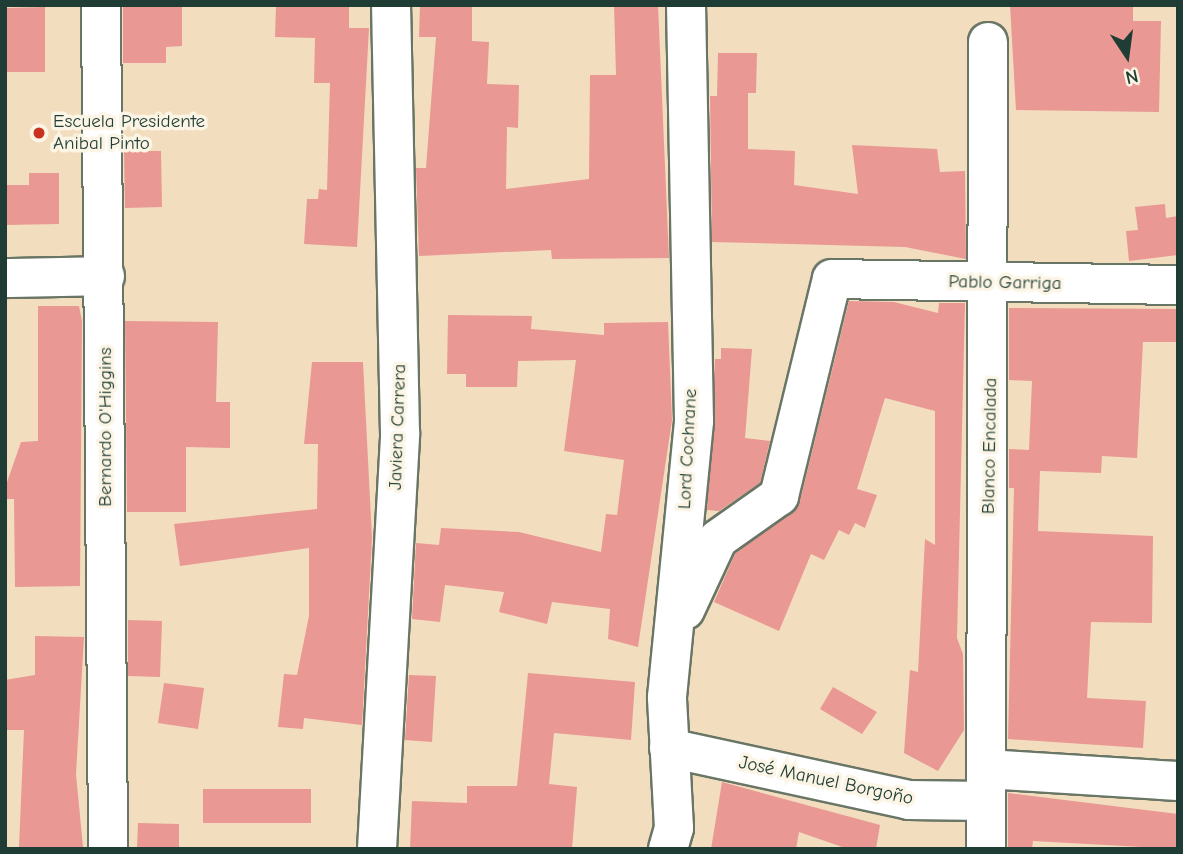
<!DOCTYPE html>
<meta charset="utf-8">
<style>
body{margin:0}
#map{position:relative;width:1183px;height:854px;overflow:hidden;background:#f2ddbf;font-family:"Comic Neue",sans-serif}
div>[style]{position:absolute}
[style*='--x']{left:calc(var(--x)*1px);top:calc(var(--y)*1px);width:calc(var(--w)*1px);rotate:calc(var(--a)*1deg)}
.building>*{inset:0;background:#e99893}
.roads{filter:drop-shadow(2px 0 #697565) drop-shadow(-2px 0 #697565) drop-shadow(0 2px #697565) drop-shadow(0 -2px #697565)}
.minor>*{height:38px;margin:-19px;padding:0 19px;transform-origin:19px;border-radius:19px;background:#fff}
.dots>*{width:19px;height:19px;translate:-50% -50%;box-sizing:border-box;border:4px solid #fcf5e5;border-radius:50%}
span{translate:-50% -50%;white-space:nowrap;text-align:center;line-height:1.15;-webkit-text-stroke:7px #fcf5e5;paint-order:stroke}
.poi-label{font-size:19px;color:#1f3d34}
.left{translate:0 -50%;text-align:left}
.street-label{font-size:19px;color:#1f3d34}
.frame{position:absolute;inset:0;border:7px solid #1f3d34;pointer-events:none}
.north{position:absolute;left:1092px;top:21px;width:70px;height:70px;-webkit-text-stroke:5px #fcf5e5;paint-order:stroke;rotate:167deg;font-size:19px;font-weight:700;line-height:28px;text-align:center;color:#1f3d34}
.north::after{content:'';display:block;margin:auto;width:24px;height:32px;background:#1f3d34;clip-path:polygon(50% 0,100% 100%,50% 72%,0 100%)}
</style>
<div id="map">
<div class="building">
<div style="clip-path:polygon(123px 5px,182px 5px,182px 46px,166px 47px,166px 63px,123px 63px)"></div>
<div style="clip-path:polygon(349px 5px,349px 28px,369px 28px,357px 247px,304px 244px,307px 199px,318px 199px,319px 189px,327px 190px,330px 83px,314px 83px,315px 38px,275px 37px,276px 6px)"></div>
<div style="clip-path:polygon(420px 5px,472px 5px,472px 41px,489px 42px,487px 84px,519px 85px,518px 128px,507px 127px,506px 189px,589px 179px,590px 75px,616px 75px,614px 5px,658px 5px,669px 258px,552px 259px,551px 250px,419px 256px,416px 168px,426px 168px,436px 37px,419px 37px)"></div>
<div style="clip-path:polygon(1010px 5px,1133px 6px,1133px 21px,1161px 21px,1159px 112px,1016px 110px)"></div>
<div style="clip-path:polygon(45px 7px,45px 72px,5px 72px,5px 8px)"></div>
<div style="clip-path:polygon(718px 53px,757px 53px,756px 93px,748px 93px,748px 149px,795px 151px,794px 185px,858px 194px,852px 145px,937px 149px,940px 172px,965px 171px,966px 259px,905px 247px,712px 242px,710px 96px,717px 96px)"></div>
<div style="clip-path:polygon(124px 151px,161px 151px,162px 207px,125px 208px)"></div>
<div style="clip-path:polygon(29px 173px,59px 173px,59px 224px,5px 225px,5px 185px,29px 185px)"></div>
<div style="clip-path:polygon(1165px 204px,1166px 218px,1178px 216px,1178px 255px,1129px 261px,1126px 231px,1138px 230px,1135px 207px)"></div>
<div style="clip-path:polygon(849px 301px,894px 302px,938px 313px,939px 303px,965px 303px,957px 638px,963px 654px,964px 730px,938px 771px,904px 753px,910px 670px,918px 672px,925px 539px,935px 545px,935px 411px,885px 398px,857px 489px,877px 495px,865px 528px,855px 523px,849px 535px,839px 530px,824px 560px,811px 554px,779px 631px,714px 602px,735px 554px,800px 501px)"></div>
<div style="clip-path:polygon(38px 306px,79px 306px,82px 321px,80px 586px,15px 587px,14px 499px,5px 499px,5px 488px,21px 442px,38px 441px)"></div>
<div style="clip-path:polygon(1009px 308px,1178px 309px,1177px 342px,1143px 342px,1137px 458px,1102px 456px,1101px 473px,1040px 471px,1038px 531px,1153px 536px,1152px 623px,1091px 622px,1087px 698px,1146px 701px,1143px 748px,1008px 739px,1014px 488px,1009px 488px,1009px 449px,1029px 450px,1032px 381px,1009px 380px)"></div>
<div style="clip-path:polygon(448px 315px,532px 316px,531px 329px,604px 335px,604px 323px,668px 322px,672px 420px,638px 647px,608px 639px,610px 609px,552px 602px,547px 624px,499px 612px,504px 592px,445px 585px,440px 622px,412px 619px,416px 543px,439px 545px,441px 528px,519px 532px,601px 552px,606px 514px,617px 515px,624px 460px,564px 451px,576px 360px,518px 361px,517px 387px,466px 387px,466px 374px,447px 374px)"></div>
<div style="clip-path:polygon(125px 321px,218px 322px,216px 402px,230px 402px,230px 448px,186px 447px,186px 512px,127px 512px)"></div>
<div style="clip-path:polygon(721px 348px,752px 349px,745px 438px,770px 441px,760px 483px,719px 511px,707px 510px,715px 359px,721px 359px)"></div>
<div style="clip-path:polygon(312px 362px,363px 362px,372px 538px,362px 725px,304px 718px,303px 729px,278px 727px,284px 674px,297px 675px,309px 616px,309px 548px,180px 566px,174px 524px,317px 509px,318px 444px,304px 444px)"></div>
<div style="clip-path:polygon(128px 620px,162px 621px,160px 677px,128px 676px)"></div>
<div style="clip-path:polygon(35px 636px,84px 637px,76px 774px,83px 847px,19px 847px,24px 730px,5px 730px,5px 680px,35px 675px)"></div>
<div style="clip-path:polygon(528px 673px,635px 682px,631px 740px,554px 733px,549px 784px,577px 787px,572px 849px,410px 849px,412px 801px,467px 803px,467px 786px,517px 786px)"></div>
<div style="clip-path:polygon(409px 675px,436px 676px,432px 742px,405px 740px)"></div>
<div style="clip-path:polygon(164px 683px,204px 688px,198px 729px,158px 723px)"></div>
<div style="clip-path:polygon(833px 687px,877px 712px,862px 734px,820px 709px)"></div>
<div style="clip-path:polygon(722px 782px,880px 825px,876px 849px,848px 849px,799px 832px,796px 849px,711px 849px)"></div>
<div style="clip-path:polygon(203px 789px,311px 789px,311px 823px,203px 823px)"></div>
<div style="clip-path:polygon(1008px 793px,1178px 814px,1178px 849px,1033px 841px,1032px 849px,1008px 849px)"></div>
<div style="clip-path:polygon(138px 823px,179px 824px,179px 849px,137px 849px)"></div>
</div>
<div class="roads">
<div class="minor">
<div style="--x:101;--y:5;--w:844;--a:89.52"></div>
<div style="--x:5;--y:278;--w:100;--a:-1.1"></div>
<div style="--x:685;--y:610;--w:78;--a:-65.1"></div>
<div style="--x:718;--y:539;--w:75;--a:-35.2"></div>
<div style="--x:779;--y:496;--w:223;--a:-76.3"></div>
<div style="--x:832;--y:279;--w:346;--a:1"></div>
<div style="--x:669;--y:748;--w:246;--a:12.2"></div>
<div style="--x:909;--y:800;--w:76;--a:0.8"></div>
<div style="--x:986;--y:769;--w:192;--a:3.6"></div>
<div style="--x:377;--y:849;--w:417;--a:-86.8"></div>
<div style="--x:400;--y:433;--w:428;--a:-91.2"></div>
<div style="--x:668;--y:849;--w:22;--a:-74"></div>
<div style="--x:674;--y:828;--w:131;--a:-93.1"></div>
<div style="--x:667;--y:697;--w:277;--a:-84.4"></div>
<div style="--x:694;--y:421;--w:416;--a:-91.1"></div>
<div style="--x:986;--y:849;--w:807;--a:-89.86"></div>
</div>
</div>
<div class="dots">
<div style="left:39px;top:133px;background:#c8321e"></div>
</div>
<div class="poi-label">
<span class="left" style="left:53px;top:133px">Escuela Presidente<br>Anibal Pinto</span>
</div>
<div class="street-label">
<span style="left:1005px;top:283px;rotate:1deg">Pablo Garriga</span>
<span style="left:106px;top:427px;rotate:-90deg">Bernardo O'Higgins</span>
<span style="left:398px;top:427px;rotate:-88deg">Javiera Carrera</span>
<span style="left:990px;top:446px;rotate:-89deg">Blanco Encalada</span>
<span style="left:688px;top:449px;rotate:-87deg">Lord Cochrane</span>
<span style="left:826px;top:781px;rotate:12deg">José Manuel Borgoño</span>
</div>
<div class="frame"></div>
<div class="north">N</div>
</div>
